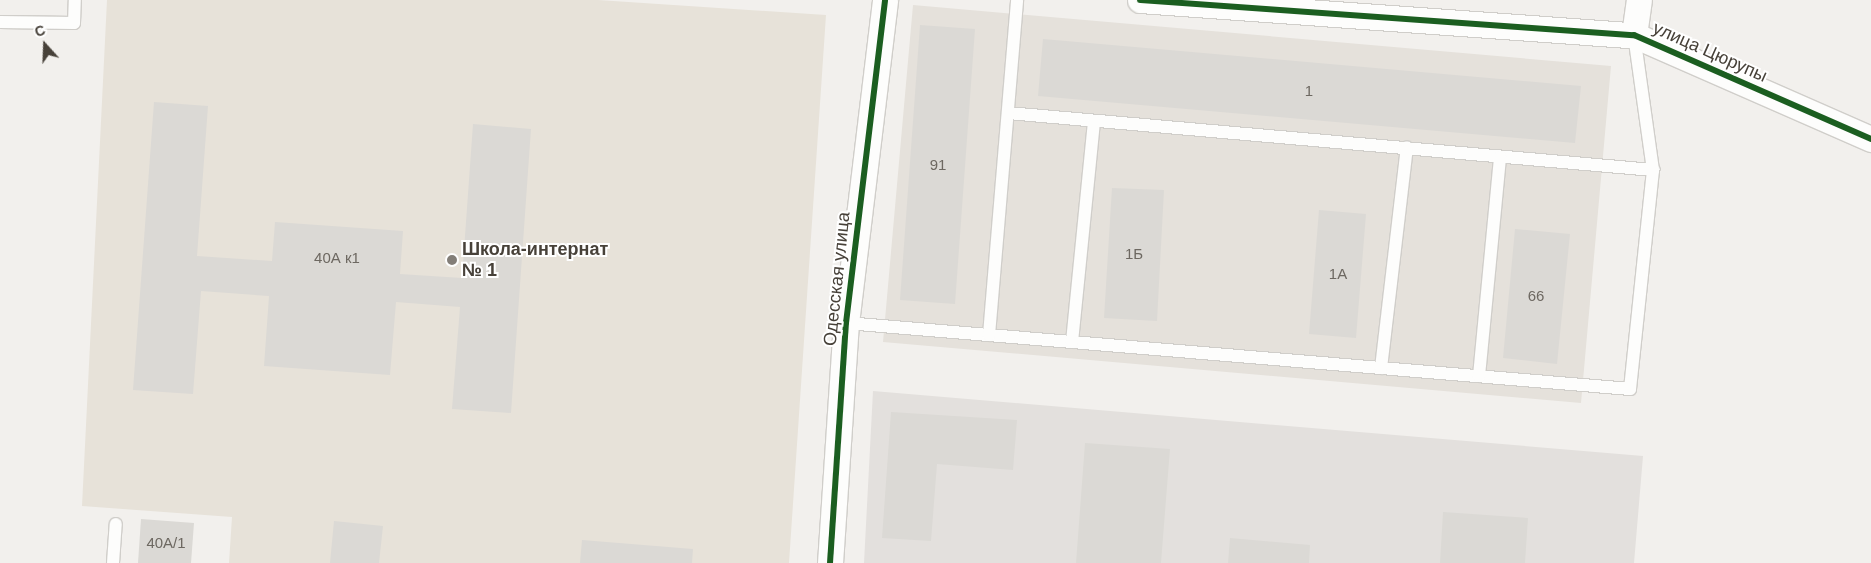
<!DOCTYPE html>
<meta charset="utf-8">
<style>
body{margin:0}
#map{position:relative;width:1871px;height:563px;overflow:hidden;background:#f2f0ed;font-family:Helvetica,sans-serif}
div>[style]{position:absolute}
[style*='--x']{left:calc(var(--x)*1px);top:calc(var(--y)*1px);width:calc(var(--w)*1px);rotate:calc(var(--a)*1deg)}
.residential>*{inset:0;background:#e5e1db}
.industrial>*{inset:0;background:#e3e0dd}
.education>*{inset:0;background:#e7e2d9}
.building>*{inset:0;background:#dbd9d5}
.roads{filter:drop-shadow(1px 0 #d0ceca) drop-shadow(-1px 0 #d0ceca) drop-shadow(0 1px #d0ceca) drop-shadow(0 -1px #d0ceca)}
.service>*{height:12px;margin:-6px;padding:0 6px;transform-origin:6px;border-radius:6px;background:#fdfdfc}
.minor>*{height:25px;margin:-12.5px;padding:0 12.5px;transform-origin:12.5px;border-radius:12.5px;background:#fdfdfc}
.cycleway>*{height:6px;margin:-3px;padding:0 3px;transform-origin:3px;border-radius:3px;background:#1b5e20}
.dots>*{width:14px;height:14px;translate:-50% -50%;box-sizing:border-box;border:2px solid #fff;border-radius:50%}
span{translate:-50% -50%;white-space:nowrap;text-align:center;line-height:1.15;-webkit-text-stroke:4px #fff;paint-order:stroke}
.number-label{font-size:15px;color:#6d6861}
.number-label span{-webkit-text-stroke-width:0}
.street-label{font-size:18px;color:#474139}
.poi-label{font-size:18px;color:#474139;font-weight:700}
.left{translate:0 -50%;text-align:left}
.north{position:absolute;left:20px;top:20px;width:50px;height:50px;-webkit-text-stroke:4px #fff;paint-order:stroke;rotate:340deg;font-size:14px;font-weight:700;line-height:20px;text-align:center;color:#474139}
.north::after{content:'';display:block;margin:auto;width:18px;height:22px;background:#474139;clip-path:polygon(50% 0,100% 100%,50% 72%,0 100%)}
</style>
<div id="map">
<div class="residential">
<div style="clip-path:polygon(913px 5px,1611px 66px,1581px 403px,883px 342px)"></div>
</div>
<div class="industrial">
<div style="clip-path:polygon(873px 391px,1643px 456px,1634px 563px,864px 563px)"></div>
</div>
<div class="education">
<div style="clip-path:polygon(107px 0,598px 0,826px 15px,789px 563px,229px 563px,232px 517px,82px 506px)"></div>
</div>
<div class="building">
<div style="clip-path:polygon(920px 25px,975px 29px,955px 304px,900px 300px)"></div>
<div style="clip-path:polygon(1043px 39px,1581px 86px,1575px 143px,1038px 96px)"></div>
<div style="clip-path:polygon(154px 102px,208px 106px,197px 256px,272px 261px,275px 222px,403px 231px,400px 274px,462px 278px,473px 124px,531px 129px,511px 413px,452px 409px,460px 307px,396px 302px,390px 375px,264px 366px,269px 296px,201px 291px,193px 394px,133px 390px)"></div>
<div style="clip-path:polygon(1112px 188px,1164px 190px,1157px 321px,1104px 318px)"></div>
<div style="clip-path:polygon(1319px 210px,1366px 214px,1356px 338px,1309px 334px)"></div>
<div style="clip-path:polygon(1515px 229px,1570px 234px,1557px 364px,1503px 358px)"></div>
<div style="clip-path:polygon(891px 412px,1017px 420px,1013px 470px,937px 464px,931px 541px,882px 538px)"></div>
<div style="clip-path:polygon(1085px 443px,1170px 449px,1161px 563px,1076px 563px)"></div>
<div style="clip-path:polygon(1443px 512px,1528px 518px,1525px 563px,1440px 563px)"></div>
<div style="clip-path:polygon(141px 519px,194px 523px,191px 563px,138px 563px)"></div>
<div style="clip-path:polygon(334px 521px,383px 526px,379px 563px,330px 563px)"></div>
<div style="clip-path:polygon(1230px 538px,1310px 545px,1309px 563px,1228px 563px)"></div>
<div style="clip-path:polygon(582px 540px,693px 549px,692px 563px,580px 563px)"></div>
</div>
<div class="roads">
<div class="service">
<div style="--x:0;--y:22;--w:74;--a:0.8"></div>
<div style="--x:74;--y:23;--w:23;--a:-88"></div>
<div style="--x:1008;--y:113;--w:648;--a:5.05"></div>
<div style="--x:846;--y:323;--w:787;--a:4.81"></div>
<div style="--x:1630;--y:389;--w:220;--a:-84"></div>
<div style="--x:1653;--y:170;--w:136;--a:-98"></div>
<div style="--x:989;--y:335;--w:336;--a:-85.2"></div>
<div style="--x:1072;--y:342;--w:222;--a:-84.3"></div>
<div style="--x:1381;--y:368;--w:222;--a:-83.3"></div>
<div style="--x:1479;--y:376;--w:220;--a:-84.5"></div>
<div style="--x:113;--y:563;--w:39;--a:-86"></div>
</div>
<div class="minor">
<div style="--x:1140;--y:0;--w:495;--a:4.1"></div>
<div style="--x:1634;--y:35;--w:259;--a:23.7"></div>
<div style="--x:1634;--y:35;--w:35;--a:-82"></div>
<div style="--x:830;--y:563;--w:241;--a:-86.2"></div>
<div style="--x:846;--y:323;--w:325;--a:-83.1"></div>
</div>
</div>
<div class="cycleway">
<div style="--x:1140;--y:0;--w:495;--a:4.1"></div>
<div style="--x:1634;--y:35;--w:259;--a:23.7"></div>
<div style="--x:830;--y:563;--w:241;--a:-86.2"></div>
<div style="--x:846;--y:323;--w:325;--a:-83.1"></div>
</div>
<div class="dots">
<div style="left:452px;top:260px;background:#837e78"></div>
</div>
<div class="number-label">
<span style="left:1309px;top:91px">1</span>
<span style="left:938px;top:165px">91</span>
<span style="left:1134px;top:254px">1Б</span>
<span style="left:337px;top:258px">40А к1</span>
<span style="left:1338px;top:274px">1А</span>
<span style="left:1536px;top:296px">66</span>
<span style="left:166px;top:543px">40А/1</span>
</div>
<div class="street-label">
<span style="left:1710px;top:52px;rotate:24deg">улица Цюрупы</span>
<span style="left:837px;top:279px;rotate:-84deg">Одесская улица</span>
</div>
<div class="poi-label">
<span class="left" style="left:462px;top:260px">Школа-интернат<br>№ 1</span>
</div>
<div class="north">С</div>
</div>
